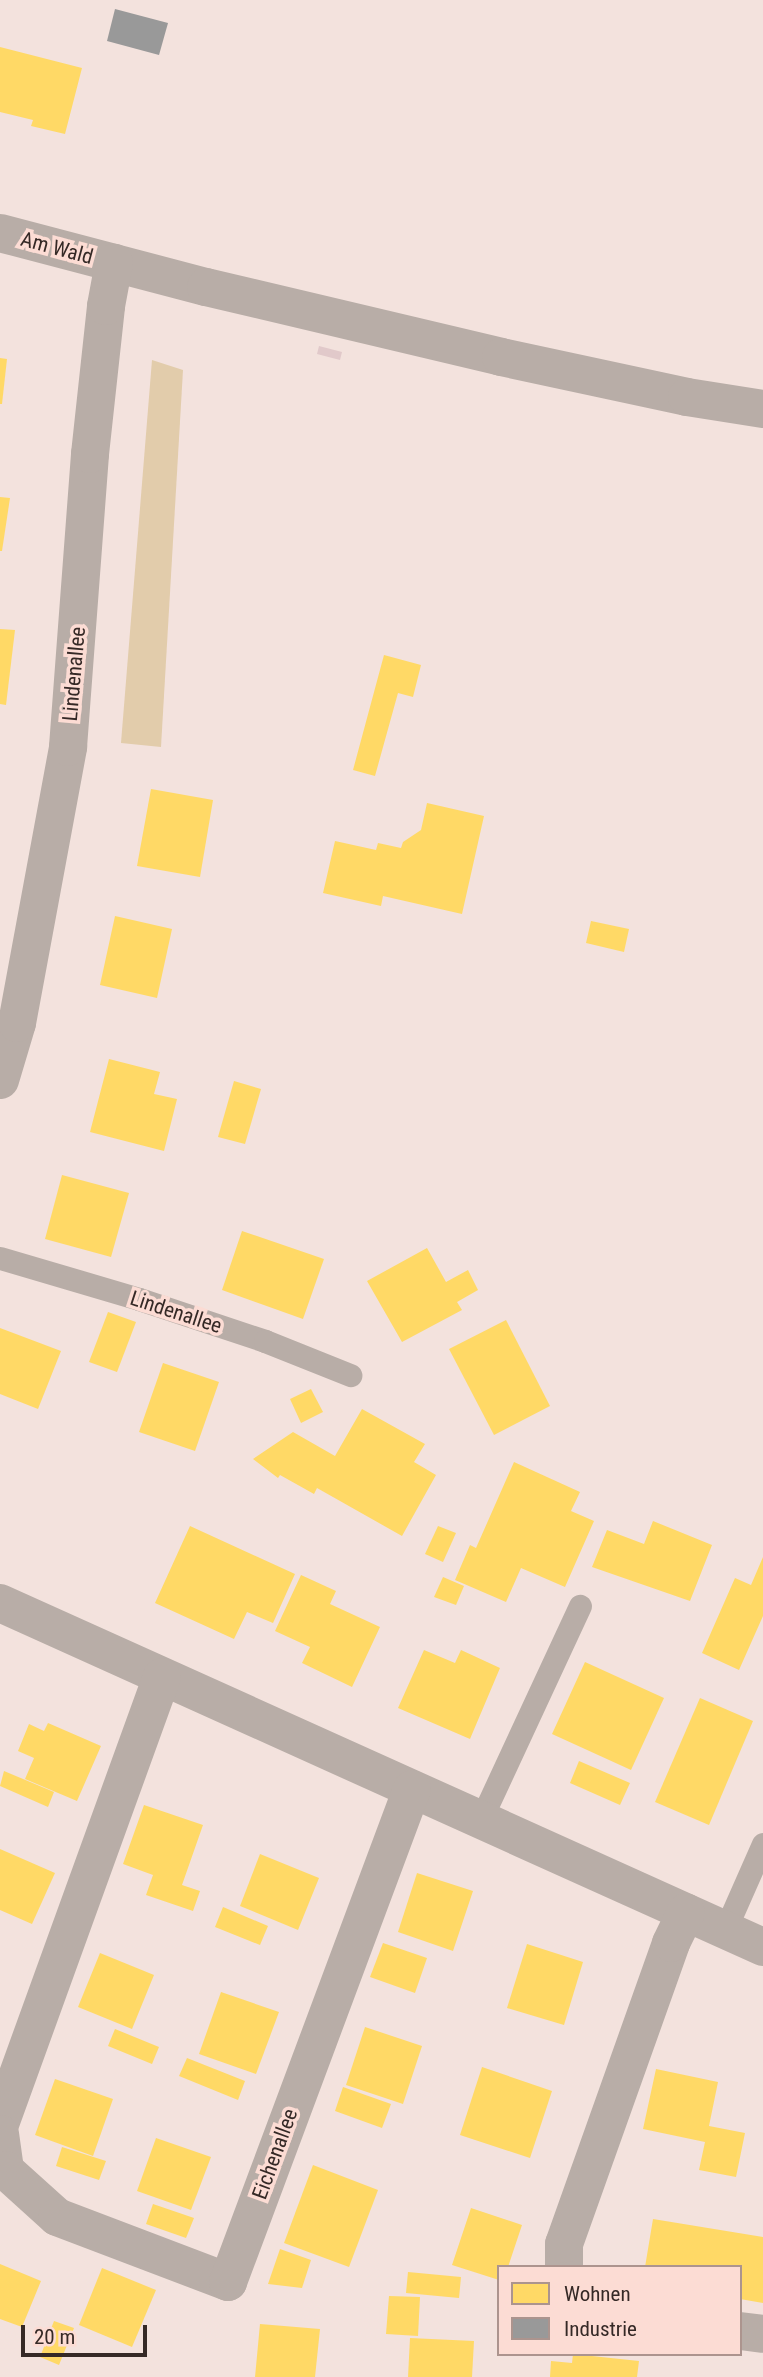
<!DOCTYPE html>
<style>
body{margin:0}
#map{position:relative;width:763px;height:2377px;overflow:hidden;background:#f3e2dd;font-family:"Roboto Condensed",sans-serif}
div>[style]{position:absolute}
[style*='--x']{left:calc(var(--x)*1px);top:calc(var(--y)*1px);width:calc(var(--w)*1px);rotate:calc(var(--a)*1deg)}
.green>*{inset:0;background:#e2ccab}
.homes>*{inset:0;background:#ffd966}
.industry>*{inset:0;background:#999}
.building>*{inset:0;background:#e1c9ca}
.service>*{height:23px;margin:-11.5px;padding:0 11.5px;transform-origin:11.5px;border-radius:11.5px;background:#b8ada7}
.minor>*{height:38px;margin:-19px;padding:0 19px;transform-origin:19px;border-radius:19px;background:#b8ada7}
span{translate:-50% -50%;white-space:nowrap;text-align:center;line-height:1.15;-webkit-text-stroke:7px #fcdcd4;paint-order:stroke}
.street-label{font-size:21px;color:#352926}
.legend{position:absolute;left:497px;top:2265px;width:245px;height:91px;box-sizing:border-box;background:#fcdcd4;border:2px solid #ac948e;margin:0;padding:9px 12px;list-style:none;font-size:21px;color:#352926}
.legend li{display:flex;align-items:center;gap:14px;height:35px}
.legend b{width:35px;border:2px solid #ac948e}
.scale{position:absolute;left:21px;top:2325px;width:126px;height:32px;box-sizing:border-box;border:4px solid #352926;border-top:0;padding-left:9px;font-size:21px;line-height:24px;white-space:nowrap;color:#352926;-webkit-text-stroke:5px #fcdcd4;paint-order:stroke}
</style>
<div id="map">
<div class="green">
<div style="clip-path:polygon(152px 360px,183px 370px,161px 747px,121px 743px)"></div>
</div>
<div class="homes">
<div style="clip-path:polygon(0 47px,82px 68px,65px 134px,31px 126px,33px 120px,0 112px)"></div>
<div style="clip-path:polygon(0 358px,7px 359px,2px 404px,0 404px)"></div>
<div style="clip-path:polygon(0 497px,10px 498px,2px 551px,0 551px)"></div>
<div style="clip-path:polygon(0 629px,15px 630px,6px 705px,0 704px)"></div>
<div style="clip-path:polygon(384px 655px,421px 665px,413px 697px,398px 693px,375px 776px,353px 770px)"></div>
<div style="clip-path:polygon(151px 789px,213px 800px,200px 877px,137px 866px)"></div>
<div style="clip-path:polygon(427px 803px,484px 816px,462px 914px,383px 896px,381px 906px,323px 893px,335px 841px,376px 850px,378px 843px,401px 848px,403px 842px,421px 830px)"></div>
<div style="clip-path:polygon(115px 916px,172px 929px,157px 998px,100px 985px)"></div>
<div style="clip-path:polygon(591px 921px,629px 929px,624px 952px,586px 943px)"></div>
<div style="clip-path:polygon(109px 1059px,160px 1072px,154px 1094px,177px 1099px,164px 1151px,90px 1132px)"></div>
<div style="clip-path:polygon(234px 1081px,261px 1089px,245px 1144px,218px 1137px)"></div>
<div style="clip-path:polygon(62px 1175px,129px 1193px,111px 1257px,45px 1239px)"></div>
<div style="clip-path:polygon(242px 1231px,324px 1259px,303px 1319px,222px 1290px)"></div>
<div style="clip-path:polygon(427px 1248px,446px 1282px,468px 1270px,478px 1290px,457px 1302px,462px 1310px,402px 1342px,367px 1281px)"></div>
<div style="clip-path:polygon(108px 1312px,136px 1322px,117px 1372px,89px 1362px)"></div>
<div style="clip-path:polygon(506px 1320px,550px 1406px,494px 1435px,449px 1349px)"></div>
<div style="clip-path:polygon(0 1328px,61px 1351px,38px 1409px,0 1394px)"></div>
<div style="clip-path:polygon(163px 1363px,219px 1382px,195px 1451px,139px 1432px)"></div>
<div style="clip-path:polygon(311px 1389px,323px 1412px,301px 1423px,290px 1399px)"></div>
<div style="clip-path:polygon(362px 1409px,425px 1444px,414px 1462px,436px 1475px,402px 1536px,317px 1488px,314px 1494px,280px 1475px,278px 1478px,253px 1459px,293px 1432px,335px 1456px)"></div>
<div style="clip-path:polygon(514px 1462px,580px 1492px,571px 1511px,594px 1521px,565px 1587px,521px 1568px,506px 1602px,455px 1580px,470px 1545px,476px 1548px)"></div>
<div style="clip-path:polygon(653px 1521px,712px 1545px,690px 1601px,592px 1567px,607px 1530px,644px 1544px)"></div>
<div style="clip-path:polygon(190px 1526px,295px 1574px,273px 1623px,247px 1612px,234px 1639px,155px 1603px)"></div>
<div style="clip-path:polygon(438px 1526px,456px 1533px,443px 1562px,425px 1554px)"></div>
<div style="clip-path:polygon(763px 1557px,763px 1616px,739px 1670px,702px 1653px,735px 1578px,751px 1585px)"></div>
<div style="clip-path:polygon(301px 1575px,336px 1591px,330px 1604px,380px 1627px,352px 1687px,302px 1663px,310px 1647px,275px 1631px)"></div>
<div style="clip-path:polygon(443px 1577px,464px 1586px,456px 1605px,434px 1597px)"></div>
<div style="clip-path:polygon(424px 1650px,455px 1663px,461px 1650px,500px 1668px,470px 1739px,398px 1708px)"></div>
<div style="clip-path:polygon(585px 1662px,664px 1698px,631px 1770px,552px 1734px)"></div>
<div style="clip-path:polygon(700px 1698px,753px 1721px,709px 1825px,655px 1802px)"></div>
<div style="clip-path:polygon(48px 1723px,101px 1746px,77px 1801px,25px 1779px,34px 1758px,18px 1751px,29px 1724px,44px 1731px)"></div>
<div style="clip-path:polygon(579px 1761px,630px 1783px,620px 1805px,570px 1783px)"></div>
<div style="clip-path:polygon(4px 1771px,54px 1792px,48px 1807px,0 1786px)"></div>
<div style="clip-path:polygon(144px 1805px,203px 1825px,182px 1885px,200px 1891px,193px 1911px,146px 1895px,153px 1875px,123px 1864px)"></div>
<div style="clip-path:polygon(0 1849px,55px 1873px,32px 1924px,0 1910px)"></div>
<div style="clip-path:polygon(260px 1854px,319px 1878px,298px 1930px,240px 1906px)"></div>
<div style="clip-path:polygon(417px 1873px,473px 1891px,453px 1951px,398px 1932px)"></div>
<div style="clip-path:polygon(223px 1907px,268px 1926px,260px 1945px,215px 1927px)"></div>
<div style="clip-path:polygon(383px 1943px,427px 1958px,415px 1993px,370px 1977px)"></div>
<div style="clip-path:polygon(527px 1944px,583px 1962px,564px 2025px,507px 2008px)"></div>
<div style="clip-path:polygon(100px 1953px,154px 1975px,132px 2029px,78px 2007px)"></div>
<div style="clip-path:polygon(221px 1992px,279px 2012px,256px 2074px,199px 2054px)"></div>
<div style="clip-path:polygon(365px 2027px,422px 2046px,403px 2104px,346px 2085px)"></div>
<div style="clip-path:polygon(115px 2029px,159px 2047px,152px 2064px,108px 2046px)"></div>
<div style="clip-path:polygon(187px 2058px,245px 2081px,238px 2100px,179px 2076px)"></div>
<div style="clip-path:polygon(482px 2067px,552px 2091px,530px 2158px,460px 2135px)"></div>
<div style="clip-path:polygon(656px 2069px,718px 2082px,709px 2126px,745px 2133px,736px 2177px,699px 2170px,705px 2142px,643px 2129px)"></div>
<div style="clip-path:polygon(55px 2079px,113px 2099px,93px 2156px,35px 2135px)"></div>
<div style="clip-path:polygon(343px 2087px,391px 2104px,382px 2128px,335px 2111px)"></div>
<div style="clip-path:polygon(156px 2138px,211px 2157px,191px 2210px,137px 2191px)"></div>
<div style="clip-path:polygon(62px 2147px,106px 2161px,99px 2180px,56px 2166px)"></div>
<div style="clip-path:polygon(313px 2165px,378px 2190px,349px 2267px,284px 2243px)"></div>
<div style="clip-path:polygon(153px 2204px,194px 2218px,186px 2238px,146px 2224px)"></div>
<div style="clip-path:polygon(471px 2208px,522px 2225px,508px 2267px,499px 2267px,499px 2280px,452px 2265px)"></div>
<div style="clip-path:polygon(653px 2219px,763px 2237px,763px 2303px,740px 2299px,740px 2267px,645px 2267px)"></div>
<div style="clip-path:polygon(280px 2249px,311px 2260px,302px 2288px,268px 2284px)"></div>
<div style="clip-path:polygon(0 2264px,41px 2281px,22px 2327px,0 2319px)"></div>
<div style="clip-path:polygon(102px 2268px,156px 2290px,132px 2347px,79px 2325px)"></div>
<div style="clip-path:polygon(408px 2272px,461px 2277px,459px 2298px,406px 2293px)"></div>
<div style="clip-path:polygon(389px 2296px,420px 2297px,418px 2336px,386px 2334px)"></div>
<div style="clip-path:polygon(54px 2321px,74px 2328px,59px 2365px,40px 2357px)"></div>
<div style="clip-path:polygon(260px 2324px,320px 2329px,315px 2377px,255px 2377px)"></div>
<div style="clip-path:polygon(410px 2338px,474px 2341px,472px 2377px,408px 2377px)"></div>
<div style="clip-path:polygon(573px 2354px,639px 2361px,637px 2377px,550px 2377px,551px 2361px,572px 2363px)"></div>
</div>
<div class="industry">
<div style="clip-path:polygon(115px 9px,168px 23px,159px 55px,107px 41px)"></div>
</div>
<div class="building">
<div style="clip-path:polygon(319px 346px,342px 352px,340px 360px,317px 354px)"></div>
</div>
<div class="service">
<div style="--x:0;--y:1258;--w:145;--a:16.4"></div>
<div style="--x:139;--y:1299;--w:133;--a:18.4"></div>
<div style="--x:265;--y:1341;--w:92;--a:21.8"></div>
<div style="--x:481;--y:1819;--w:235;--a:-65.1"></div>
<div style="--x:725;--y:1930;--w:94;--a:-66.2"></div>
</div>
<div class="minor">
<div style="--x:0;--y:233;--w:213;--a:14.7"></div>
<div style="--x:206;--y:287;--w:303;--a:13.3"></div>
<div style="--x:501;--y:357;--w:190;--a:12.1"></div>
<div style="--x:687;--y:397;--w:77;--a:9"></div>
<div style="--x:0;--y:1080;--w:59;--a:-73.4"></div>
<div style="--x:17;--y:1023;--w:281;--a:-79.5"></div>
<div style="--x:68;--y:747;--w:294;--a:-85.7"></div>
<div style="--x:90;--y:454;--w:149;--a:-83.8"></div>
<div style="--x:106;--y:306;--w:44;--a:-79.5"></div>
<div style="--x:0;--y:1603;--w:837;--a:24.27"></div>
<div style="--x:0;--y:2124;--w:475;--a:-70.1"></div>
<div style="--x:0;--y:2134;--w:36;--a:82"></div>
<div style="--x:5;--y:2170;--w:70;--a:42.1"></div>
<div style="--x:57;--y:2217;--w:183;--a:20.8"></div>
<div style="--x:228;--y:2282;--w:526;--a:-69.53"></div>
<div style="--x:564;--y:2267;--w:23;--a:-90"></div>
<div style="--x:564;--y:2244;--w:319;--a:-70.4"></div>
<div style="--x:671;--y:1943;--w:34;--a:-64"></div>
<div style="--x:740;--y:2331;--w:23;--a:7"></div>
</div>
<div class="street-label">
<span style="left:57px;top:248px;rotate:15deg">Am Wald</span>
<span style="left:74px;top:674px;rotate:-85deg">Lindenallee</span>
<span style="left:176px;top:1312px;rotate:18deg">Lindenallee</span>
<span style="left:275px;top:2154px;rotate:-70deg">Eichenallee</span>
</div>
<ul class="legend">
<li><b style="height:19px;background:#ffd966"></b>Wohnen</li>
<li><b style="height:19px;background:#999"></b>Industrie</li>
</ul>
<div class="scale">20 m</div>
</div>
